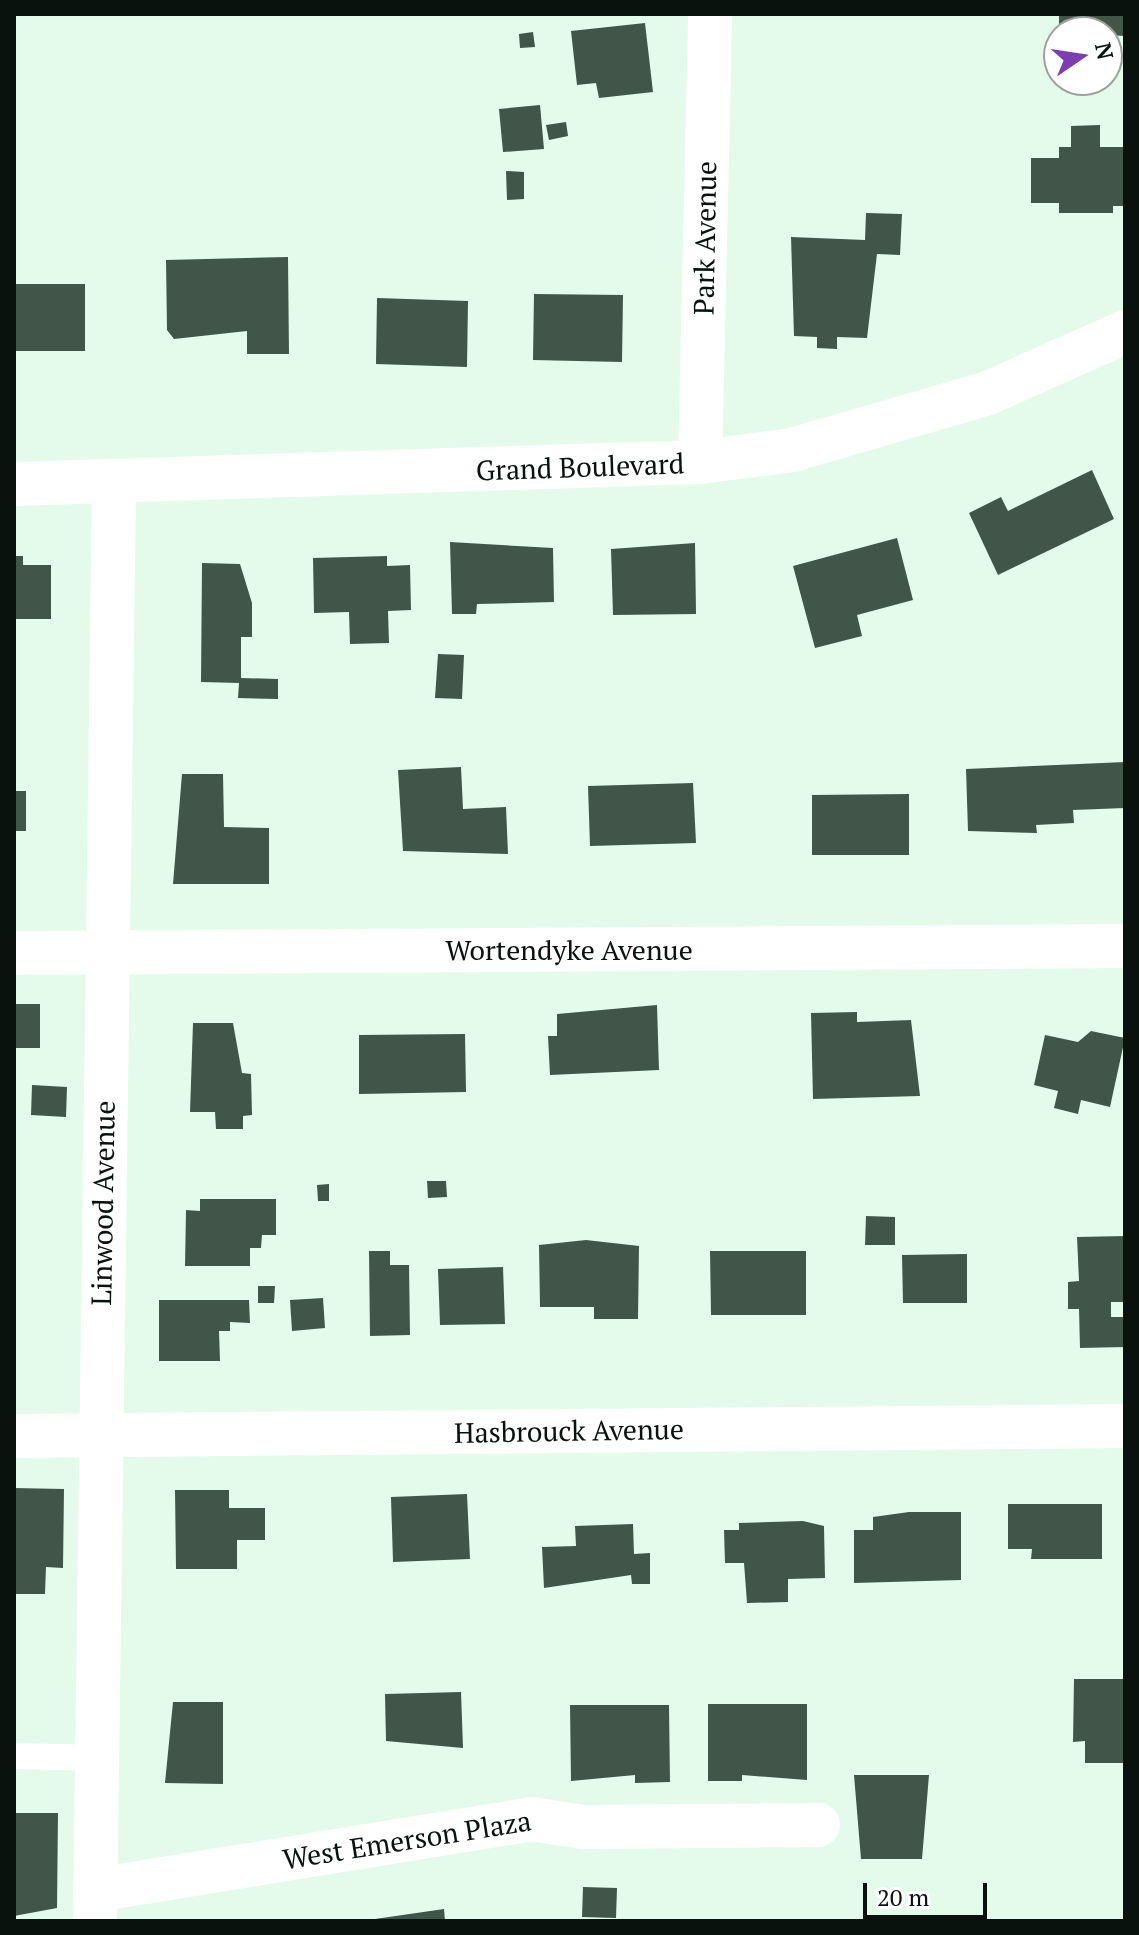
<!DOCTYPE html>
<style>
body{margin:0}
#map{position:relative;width:1139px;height:1935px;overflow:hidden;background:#e4fbeb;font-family:"PT Serif",serif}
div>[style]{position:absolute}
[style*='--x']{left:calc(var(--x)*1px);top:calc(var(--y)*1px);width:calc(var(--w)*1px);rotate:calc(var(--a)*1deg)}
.building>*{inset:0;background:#415548}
.lane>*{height:26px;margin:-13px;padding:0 13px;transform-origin:13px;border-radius:13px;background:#fff}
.street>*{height:44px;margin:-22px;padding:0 22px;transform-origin:22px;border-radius:22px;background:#fff}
span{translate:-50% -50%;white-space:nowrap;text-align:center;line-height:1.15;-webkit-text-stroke:8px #fff;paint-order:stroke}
.street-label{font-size:28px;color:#0a120d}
.frame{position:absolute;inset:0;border:16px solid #0a120d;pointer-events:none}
.north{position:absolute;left:1043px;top:16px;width:80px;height:80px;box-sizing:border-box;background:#fff;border:2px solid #9da09e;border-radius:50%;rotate:77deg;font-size:22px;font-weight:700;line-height:32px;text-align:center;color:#0a120d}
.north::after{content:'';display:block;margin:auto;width:28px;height:36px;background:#7d3cb0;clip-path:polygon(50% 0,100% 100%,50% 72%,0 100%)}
.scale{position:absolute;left:863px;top:1883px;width:124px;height:36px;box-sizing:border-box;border:4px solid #0a120d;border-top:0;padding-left:10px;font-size:24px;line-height:28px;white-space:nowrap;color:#0a120d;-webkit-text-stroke:6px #fff;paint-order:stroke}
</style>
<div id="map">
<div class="building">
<div style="clip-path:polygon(1059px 14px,1123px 14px,1124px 36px,1059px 32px)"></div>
<div style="clip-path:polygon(645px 23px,653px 92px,599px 98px,596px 83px,577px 85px,571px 31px)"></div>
<div style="clip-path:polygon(533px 32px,535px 47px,520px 48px,519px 34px)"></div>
<div style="clip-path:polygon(540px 105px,544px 149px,503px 152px,499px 109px)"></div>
<div style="clip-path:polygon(566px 122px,568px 136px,549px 140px,546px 125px)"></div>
<div style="clip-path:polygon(1100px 125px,1100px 147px,1125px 147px,1125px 206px,1113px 206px,1113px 213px,1059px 213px,1059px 203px,1031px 203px,1031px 158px,1059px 158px,1059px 147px,1071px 147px,1071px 126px)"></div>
<div style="clip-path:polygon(506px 171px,524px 172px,524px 199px,507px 200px)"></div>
<div style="clip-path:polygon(866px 213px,902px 214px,900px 255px,877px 254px,867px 338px,837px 337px,837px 349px,817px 348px,817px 337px,794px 336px,791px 237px,865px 240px)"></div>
<div style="clip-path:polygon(288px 257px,289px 354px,247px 354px,247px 331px,174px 339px,167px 330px,166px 260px)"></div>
<div style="clip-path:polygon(14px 284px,85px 284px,85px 351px,14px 351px)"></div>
<div style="clip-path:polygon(534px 294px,623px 295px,622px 362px,533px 360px)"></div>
<div style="clip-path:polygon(377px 298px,468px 301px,467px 367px,376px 364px)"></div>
<div style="clip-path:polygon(1092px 470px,1114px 519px,998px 575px,969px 513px,1001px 497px,1008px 511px)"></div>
<div style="clip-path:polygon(897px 538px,913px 600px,857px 615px,862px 636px,815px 648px,793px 566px)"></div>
<div style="clip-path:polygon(450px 542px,553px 548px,554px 602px,477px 604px,476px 614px,452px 614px)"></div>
<div style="clip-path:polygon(695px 543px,696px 614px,613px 615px,611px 549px)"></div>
<div style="clip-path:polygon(14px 556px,23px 556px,23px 565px,51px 565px,51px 619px,14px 619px)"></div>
<div style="clip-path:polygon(387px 556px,387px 566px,410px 565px,411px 610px,388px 611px,389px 643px,350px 644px,349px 612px,314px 613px,313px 558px)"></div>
<div style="clip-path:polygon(202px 563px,240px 564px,252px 603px,252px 637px,241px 637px,241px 678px,278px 679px,278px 699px,238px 698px,239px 683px,201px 682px)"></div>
<div style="clip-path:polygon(438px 654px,464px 655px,462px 699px,435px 698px)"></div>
<div style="clip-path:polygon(1125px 762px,1125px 808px,1073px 810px,1074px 823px,1036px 825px,1037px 833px,968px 831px,966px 769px)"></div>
<div style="clip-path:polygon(461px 767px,463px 809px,506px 807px,508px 854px,403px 851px,398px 770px)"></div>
<div style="clip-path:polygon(182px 774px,223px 774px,224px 827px,269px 828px,269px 884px,173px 884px)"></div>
<div style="clip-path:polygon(693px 783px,696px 843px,590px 846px,588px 786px)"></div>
<div style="clip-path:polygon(14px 791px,26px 791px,26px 831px,14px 831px)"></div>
<div style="clip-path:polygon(909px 794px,909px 855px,812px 855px,812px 795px)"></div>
<div style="clip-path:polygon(14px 1004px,40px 1004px,40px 1048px,14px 1048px)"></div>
<div style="clip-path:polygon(657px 1005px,659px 1070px,550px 1075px,548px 1036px,557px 1036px,557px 1014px)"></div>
<div style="clip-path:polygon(857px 1012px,857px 1022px,911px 1020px,920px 1096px,813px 1099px,811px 1013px)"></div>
<div style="clip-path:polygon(193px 1023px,233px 1023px,242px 1073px,251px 1074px,252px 1115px,243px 1116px,243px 1129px,216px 1129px,215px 1112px,190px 1112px)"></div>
<div style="clip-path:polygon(1091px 1031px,1125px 1038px,1110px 1107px,1081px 1100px,1078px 1114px,1054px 1108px,1058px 1091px,1034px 1085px,1045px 1035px,1078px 1042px)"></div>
<div style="clip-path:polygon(465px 1034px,466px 1092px,359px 1094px,359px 1035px)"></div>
<div style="clip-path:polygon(32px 1085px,67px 1087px,66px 1117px,31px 1115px)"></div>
<div style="clip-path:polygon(427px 1181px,446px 1181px,447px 1197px,428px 1198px)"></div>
<div style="clip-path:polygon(329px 1184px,329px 1201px,318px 1201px,317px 1185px)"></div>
<div style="clip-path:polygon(200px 1199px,276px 1199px,276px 1235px,262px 1235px,261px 1248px,250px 1248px,250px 1266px,185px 1266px,186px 1210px,200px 1211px)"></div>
<div style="clip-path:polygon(866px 1216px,895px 1217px,895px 1245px,865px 1245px)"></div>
<div style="clip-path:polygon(1125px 1236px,1125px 1302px,1111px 1302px,1111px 1317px,1125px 1317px,1125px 1347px,1080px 1348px,1079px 1309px,1068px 1309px,1068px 1282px,1079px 1281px,1077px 1237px)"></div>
<div style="clip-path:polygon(586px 1240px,639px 1246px,638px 1319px,594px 1319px,594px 1307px,540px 1307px,539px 1245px)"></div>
<div style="clip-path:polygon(369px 1251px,390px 1251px,390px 1265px,409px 1265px,410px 1335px,370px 1336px)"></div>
<div style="clip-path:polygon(710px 1251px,806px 1251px,806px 1315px,711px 1315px)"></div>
<div style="clip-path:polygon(967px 1254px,967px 1303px,903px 1303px,902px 1255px)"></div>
<div style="clip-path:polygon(503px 1267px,505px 1324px,440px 1325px,438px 1269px)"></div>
<div style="clip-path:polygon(258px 1286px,275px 1286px,274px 1303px,258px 1303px)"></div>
<div style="clip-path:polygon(323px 1298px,325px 1328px,292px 1331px,290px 1300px)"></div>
<div style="clip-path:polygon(159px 1300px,249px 1300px,250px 1323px,230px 1322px,230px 1331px,219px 1331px,220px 1361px,159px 1361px)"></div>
<div style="clip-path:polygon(14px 1488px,64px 1489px,63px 1568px,46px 1567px,45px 1594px,14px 1594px)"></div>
<div style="clip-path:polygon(175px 1490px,229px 1490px,229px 1508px,265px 1508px,265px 1540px,237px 1540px,237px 1569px,176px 1569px)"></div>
<div style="clip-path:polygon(467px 1494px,470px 1559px,393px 1562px,391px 1497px)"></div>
<div style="clip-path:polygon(1008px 1504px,1102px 1504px,1102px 1559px,1031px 1559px,1032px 1549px,1008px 1549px)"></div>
<div style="clip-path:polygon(909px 1512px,961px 1512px,961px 1580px,854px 1583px,854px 1530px,873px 1530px,873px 1517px)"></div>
<div style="clip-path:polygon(803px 1521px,824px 1526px,825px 1578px,788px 1579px,788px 1602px,747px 1603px,744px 1563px,725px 1563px,724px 1530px,739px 1530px,739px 1523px)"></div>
<div style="clip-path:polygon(633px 1524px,634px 1554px,650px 1553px,650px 1584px,632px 1584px,631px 1575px,544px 1588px,542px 1547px,576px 1546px,575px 1526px)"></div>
<div style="clip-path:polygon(1074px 1679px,1125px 1679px,1125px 1763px,1085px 1763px,1085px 1741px,1073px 1742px)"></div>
<div style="clip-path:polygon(461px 1692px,463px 1748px,386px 1741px,385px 1694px)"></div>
<div style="clip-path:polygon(173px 1702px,223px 1702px,223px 1784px,165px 1783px)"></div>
<div style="clip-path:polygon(708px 1704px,807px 1704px,807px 1780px,742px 1775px,742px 1781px,708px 1781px)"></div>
<div style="clip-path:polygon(570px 1705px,669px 1705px,670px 1782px,635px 1783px,635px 1775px,571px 1781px)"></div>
<div style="clip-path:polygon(854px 1775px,929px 1775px,922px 1859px,861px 1859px)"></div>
<div style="clip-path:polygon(14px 1813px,58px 1813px,57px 1908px,14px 1916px)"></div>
<div style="clip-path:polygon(583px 1887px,617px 1888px,616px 1918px,582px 1917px)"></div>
<div style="clip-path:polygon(444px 1909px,445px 1921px,376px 1921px,375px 1919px)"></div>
</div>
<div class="lane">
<div style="--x:14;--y:1756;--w:82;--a:1.4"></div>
</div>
<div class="street">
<div style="--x:700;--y:462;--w:448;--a:-88.7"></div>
<div style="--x:14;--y:484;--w:686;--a:-1.84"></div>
<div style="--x:700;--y:462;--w:93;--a:-7.4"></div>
<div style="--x:792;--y:450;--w:204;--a:-16.2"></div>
<div style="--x:988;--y:393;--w:150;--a:-24"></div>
<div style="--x:14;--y:953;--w:1111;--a:-0.36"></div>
<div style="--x:14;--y:1436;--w:1111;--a:-0.52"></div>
<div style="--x:95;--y:1890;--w:442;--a:-9.2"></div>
<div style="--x:531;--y:1819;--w:53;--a:8.7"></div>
<div style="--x:583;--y:1827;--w:235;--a:-0.5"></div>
<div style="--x:95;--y:1921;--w:1435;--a:-89.24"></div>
</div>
<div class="street-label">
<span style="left:705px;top:238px;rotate:-89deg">Park Avenue</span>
<span style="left:580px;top:467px;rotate:-2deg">Grand Boulevard</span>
<span style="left:569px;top:950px">Wortendyke Avenue</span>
<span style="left:103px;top:1203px;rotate:-89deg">Linwood Avenue</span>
<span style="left:569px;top:1431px;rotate:-1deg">Hasbrouck Avenue</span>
<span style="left:407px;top:1840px;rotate:-9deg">West Emerson Plaza</span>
</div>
<div class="frame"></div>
<div class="north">N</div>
<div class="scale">20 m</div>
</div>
